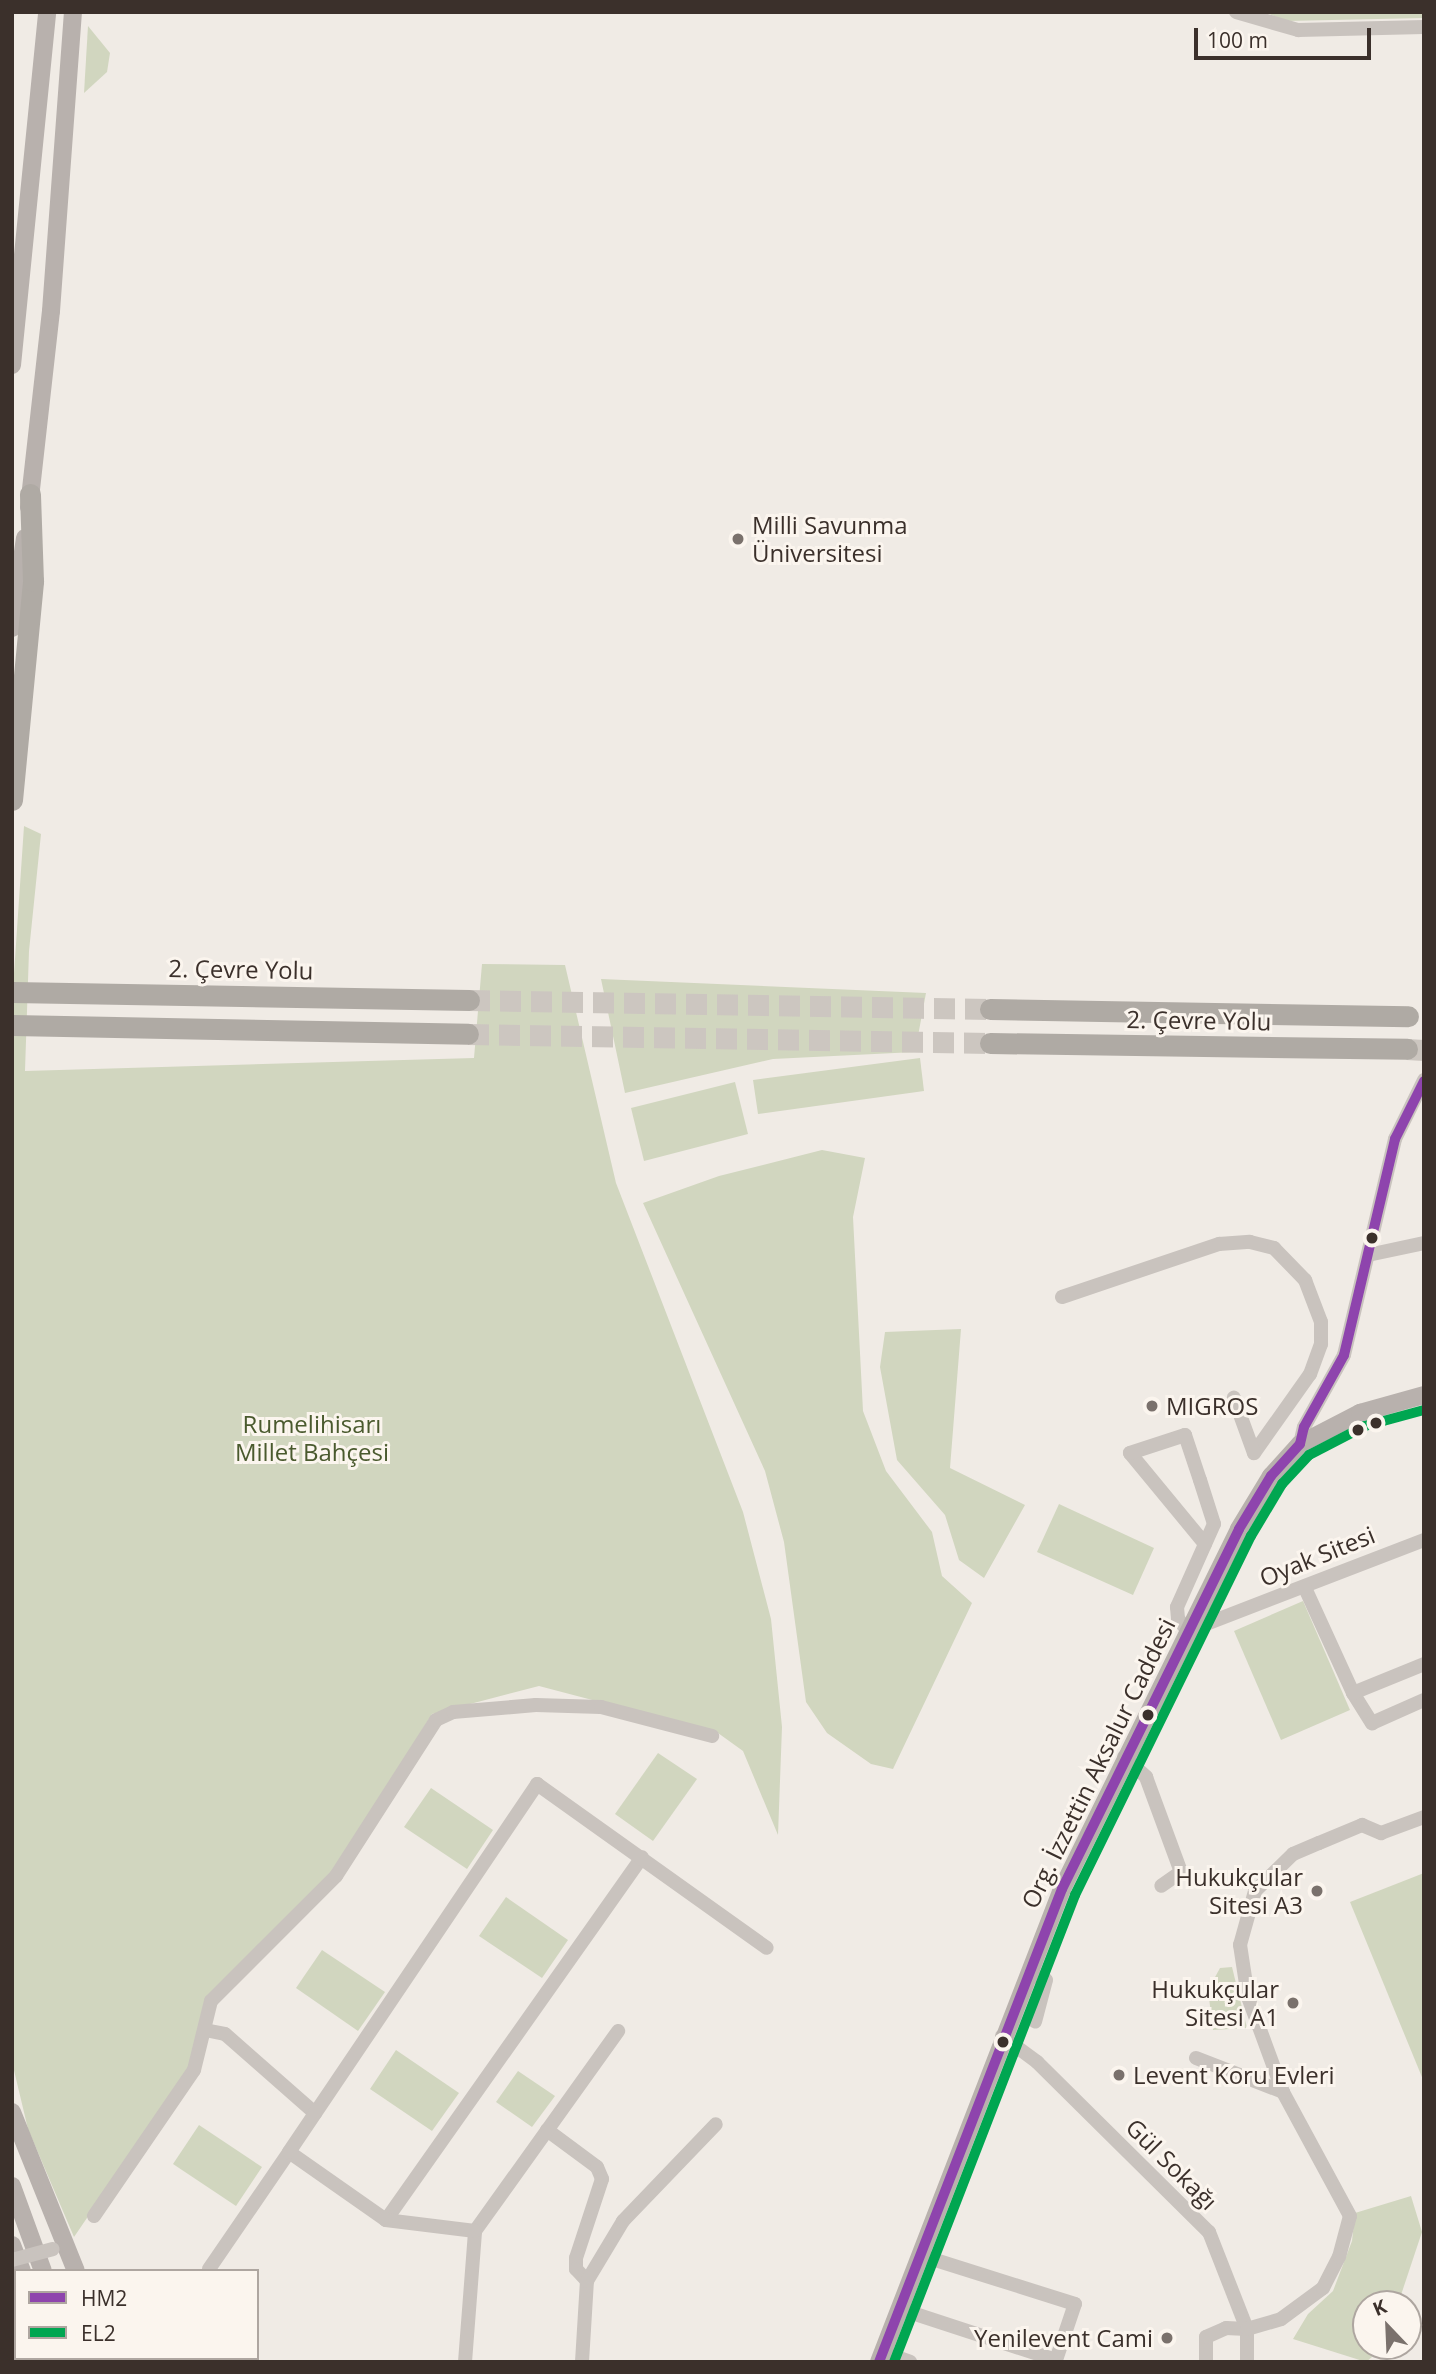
<!DOCTYPE html>
<meta charset="utf-8">
<style>
body{margin:0}
#map{position:relative;width:1436px;height:2374px;overflow:hidden;background:#f0ebe5;font-family:"Open Sans",sans-serif}
div>[style]{position:absolute}
[style*='--x']{left:calc(var(--x)*1px);top:calc(var(--y)*1px);width:calc(var(--w)*1px);rotate:calc(var(--a)*1deg)}
.green>*{inset:0;background:#d1d6bf}
.highway-tunnel>*{height:21px;margin-top:-10.5px;transform-origin:0;background:repeating-linear-gradient(90deg,#ccc6c0 0 21px,transparent 0 31px)}
.minor>*{height:14px;margin:-7px;padding:0 7px;transform-origin:7px;border-radius:7px;background:#c9c3be}
.major>*{height:18px;margin:-9px;padding:0 9px;transform-origin:9px;border-radius:9px;background:#b8b1ad}
.highway>*{height:21px;margin:-10.5px;padding:0 10.5px;transform-origin:10.5px;border-radius:10.5px;background:#afaaa4}
.minor-bridge>*{height:14px;margin:-7px;padding:0 7px;transform-origin:7px;border-radius:7px;background:#c9c3be}
.bus-1>*{height:10px;margin:-5px;padding:0 5px;transform-origin:5px;border-radius:5px;background:#8e44ad}
.bus-2>*{height:10px;margin:-5px;padding:0 5px;transform-origin:5px;border-radius:5px;background:#00a651}
.dots>*{width:19px;height:19px;translate:-50% -50%;box-sizing:border-box;border:4px solid #fbf5ee;border-radius:50%}
span{translate:-50% -50%;white-space:nowrap;text-align:center;line-height:1.15;-webkit-text-stroke:6px #fbf5ee;paint-order:stroke}
.poi-label{font-size:24px;color:#3b302b}
.left{translate:0 -50%;text-align:left}
.right{translate:-100% -50%;text-align:right}
.street-label{font-size:24px;color:#3b302b}
.park-label{font-size:24px;color:#4a5a2e}
.frame{position:absolute;inset:0;border:14px solid #3b302b;pointer-events:none}
.legend{position:absolute;left:14px;top:2269px;width:245px;height:91px;box-sizing:border-box;background:#fbf5ee;border:2px solid #aea6a0;margin:0;padding:9px 12px;list-style:none;font-size:21px;color:#3b302b}
.legend li{display:flex;align-items:center;gap:14px;height:35px}
.legend b{width:35px;border:2px solid #aea6a0}
.north{position:absolute;left:1352px;top:2290px;width:70px;height:70px;box-sizing:border-box;background:#fbf5ee;border:2px solid #aea6a0;border-radius:50%;rotate:337deg;font-size:19px;font-weight:700;line-height:28px;text-align:center;color:#3b302b}
.north::after{content:'';display:block;margin:auto;width:24px;height:32px;background:#7a716c;clip-path:polygon(50% 0,100% 100%,50% 72%,0 100%)}
.scale{position:absolute;left:1194px;top:28px;width:177px;height:32px;box-sizing:border-box;border:4px solid #3b302b;border-top:0;padding-left:9px;font-size:21px;line-height:24px;white-space:nowrap;color:#3b302b;-webkit-text-stroke:5px #fbf5ee;paint-order:stroke}
</style>
<div id="map">
<div class="green">
<div style="clip-path:polygon(1265px 12px,1424px 12px,1424px 18px,1286px 21px)"></div>
<div style="clip-path:polygon(88px 26px,110px 53px,107px 72px,84px 93px)"></div>
<div style="clip-path:polygon(24px 826px,41px 834px,29px 951px,25px 1071px,474px 1058px,482px 964px,565px 965px,616px 1183px,743px 1512px,771px 1619px,782px 1727px,778px 1835px,743px 1751px,718px 1733px,539px 1686px,432px 1714px,330px 1878px,206px 2000px,190px 2067px,74px 2237px,28px 2129px,12px 2062px,12px 1003px)"></div>
<div style="clip-path:polygon(601px 979px,926px 993px,915px 1052px,773px 1059px,625px 1093px)"></div>
<div style="clip-path:polygon(920px 1058px,924px 1091px,758px 1114px,753px 1080px)"></div>
<div style="clip-path:polygon(735px 1082px,748px 1134px,644px 1161px,631px 1108px)"></div>
<div style="clip-path:polygon(822px 1150px,865px 1158px,853px 1217px,863px 1411px,886px 1471px,932px 1532px,942px 1576px,972px 1603px,893px 1769px,871px 1764px,827px 1733px,806px 1702px,784px 1542px,765px 1471px,643px 1203px,719px 1176px)"></div>
<div style="clip-path:polygon(961px 1329px,950px 1468px,1025px 1505px,984px 1578px,959px 1560px,945px 1515px,897px 1460px,880px 1367px,885px 1332px)"></div>
<div style="clip-path:polygon(1059px 1504px,1154px 1548px,1133px 1595px,1037px 1552px)"></div>
<div style="clip-path:polygon(1303px 1601px,1350px 1710px,1281px 1740px,1234px 1631px)"></div>
<div style="clip-path:polygon(658px 1753px,697px 1779px,653px 1841px,615px 1814px)"></div>
<div style="clip-path:polygon(431px 1788px,493px 1830px,467px 1869px,404px 1827px)"></div>
<div style="clip-path:polygon(1424px 1873px,1424px 2082px,1350px 1902px)"></div>
<div style="clip-path:polygon(506px 1897px,568px 1940px,542px 1978px,479px 1936px)"></div>
<div style="clip-path:polygon(322px 1950px,385px 1992px,358px 2031px,296px 1988px)"></div>
<div style="clip-path:polygon(1232px 1967px,1247px 2028px,1213px 2030px,1208px 1990px,1220px 1968px)"></div>
<div style="clip-path:polygon(396px 2050px,459px 2093px,432px 2131px,370px 2089px)"></div>
<div style="clip-path:polygon(518px 2071px,555px 2096px,532px 2127px,496px 2102px)"></div>
<div style="clip-path:polygon(199px 2125px,262px 2167px,236px 2206px,173px 2164px)"></div>
<div style="clip-path:polygon(1411px 2196px,1422px 2232px,1398px 2304px,1366px 2304px,1366px 2346px,1384px 2347px,1366px 2362px,1293px 2339px,1308px 2314px,1333px 2291px,1352px 2241px,1355px 2213px)"></div>
</div>
<div class="highway-tunnel">
<div style="--x:469;--y:1000;--w:521;--a:0.99"></div>
<div style="--x:468;--y:1034;--w:522;--a:0.99"></div>
<div style="--x:1407;--y:1049;--w:17;--a:3"></div>
</div>
<div class="minor">
<div style="--x:1236;--y:12;--w:65;--a:16.2"></div>
<div style="--x:1298;--y:30;--w:126;--a:-1.4"></div>
<div style="--x:1368;--y:1255;--w:57;--a:-12.1"></div>
<div style="--x:1062;--y:1297;--w:166;--a:-18.7"></div>
<div style="--x:1219;--y:1244;--w:31;--a:-4"></div>
<div style="--x:1250;--y:1242;--w:25;--a:14"></div>
<div style="--x:1274;--y:1248;--w:45;--a:45.9"></div>
<div style="--x:1305;--y:1280;--w:45;--a:69.1"></div>
<div style="--x:1321;--y:1322;--w:22;--a:90"></div>
<div style="--x:1321;--y:1344;--w:32;--a:110"></div>
<div style="--x:1310;--y:1374;--w:97;--a:125.3"></div>
<div style="--x:1254;--y:1453;--w:59;--a:-110"></div>
<div style="--x:1300;--y:1444;--w:17;--a:-77"></div>
<div style="--x:1304;--y:1427;--w:82;--a:-60.9"></div>
<div style="--x:1344;--y:1355;--w:222;--a:-76.7"></div>
<div style="--x:1395;--y:1139;--w:66;--a:-63.8"></div>
<div style="--x:1205;--y:1544;--w:118;--a:-129.5"></div>
<div style="--x:1130;--y:1453;--w:58;--a:-18.1"></div>
<div style="--x:1185;--y:1435;--w:47;--a:71.6"></div>
<div style="--x:1200;--y:1480;--w:46;--a:72.3"></div>
<div style="--x:1214;--y:1524;--w:91;--a:114"></div>
<div style="--x:1177;--y:1607;--w:12;--a:85"></div>
<div style="--x:1178;--y:1619;--w:16;--a:50"></div>
<div style="--x:1188;--y:1631;--w:253;--a:-21.1"></div>
<div style="--x:1305;--y:1588;--w:115;--a:65.4"></div>
<div style="--x:1353;--y:1693;--w:36;--a:58"></div>
<div style="--x:1372;--y:1723;--w:57;--a:-23.9"></div>
<div style="--x:1353;--y:1693;--w:77;--a:-22.2"></div>
<div style="--x:1124;--y:1757;--w:30;--a:42"></div>
<div style="--x:1146;--y:1777;--w:101;--a:69.8"></div>
<div style="--x:1181;--y:1872;--w:24;--a:145"></div>
<div style="--x:1028;--y:1973;--w:19;--a:21"></div>
<div style="--x:1046;--y:1980;--w:43;--a:104.7"></div>
<div style="--x:205;--y:2030;--w:20;--a:11"></div>
<div style="--x:225;--y:2034;--w:120;--a:41.3"></div>
<div style="--x:1002;--y:2036;--w:44;--a:36.6"></div>
<div style="--x:1037;--y:2062;--w:242;--a:44.7"></div>
<div style="--x:1209;--y:2232;--w:104;--a:68.6"></div>
<div style="--x:1247;--y:2329;--w:33;--a:90"></div>
<div style="--x:1196;--y:2058;--w:93;--a:21.3"></div>
<div style="--x:547;--y:2130;--w:62;--a:36.5"></div>
<div style="--x:597;--y:2167;--w:13;--a:67"></div>
<div style="--x:602;--y:2179;--w:83;--a:108.2"></div>
<div style="--x:576;--y:2258;--w:11;--a:90"></div>
<div style="--x:576;--y:2269;--w:16;--a:47"></div>
<div style="--x:94;--y:2216;--w:177;--a:-55.6"></div>
<div style="--x:194;--y:2070;--w:71;--a:-76.2"></div>
<div style="--x:211;--y:2001;--w:177;--a:-45"></div>
<div style="--x:336;--y:1876;--w:185;--a:-57.3"></div>
<div style="--x:436;--y:1720;--w:19;--a:-25"></div>
<div style="--x:453;--y:1712;--w:83;--a:-4.8"></div>
<div style="--x:536;--y:1705;--w:65;--a:1.8"></div>
<div style="--x:601;--y:1707;--w:115;--a:14.6"></div>
<div style="--x:386;--y:2220;--w:444;--a:-54.8"></div>
<div style="--x:475;--y:2231;--w:246;--a:-54.4"></div>
<div style="--x:209;--y:2269;--w:142;--a:-55.6"></div>
<div style="--x:900;--y:2309;--w:164;--a:18.1"></div>
<div style="--x:1056;--y:2360;--w:59;--a:-71.3"></div>
<div style="--x:1075;--y:2304;--w:163;--a:-162.5"></div>
<div style="--x:883;--y:2352;--w:29;--a:20"></div>
<div style="--x:465;--y:2362;--w:131;--a:-85.6"></div>
<div style="--x:475;--y:2231;--w:90;--a:-173"></div>
<div style="--x:386;--y:2220;--w:118;--a:-145"></div>
<div style="--x:289;--y:2152;--w:444;--a:-56"></div>
<div style="--x:537;--y:1784;--w:282;--a:35.5"></div>
<div style="--x:582;--y:2362;--w:81;--a:-86.5"></div>
<div style="--x:587;--y:2281;--w:70;--a:-59"></div>
<div style="--x:623;--y:2221;--w:134;--a:-46.2"></div>
<div style="--x:1206;--y:2362;--w:25;--a:-90"></div>
<div style="--x:1206;--y:2337;--w:22;--a:-24"></div>
<div style="--x:1226;--y:2328;--w:21;--a:3"></div>
<div style="--x:1247;--y:2329;--w:35;--a:-16"></div>
<div style="--x:1281;--y:2319;--w:52;--a:-36.4"></div>
<div style="--x:1323;--y:2288;--w:35;--a:-63"></div>
<div style="--x:1339;--y:2257;--w:42;--a:-75"></div>
<div style="--x:1350;--y:2216;--w:141;--a:-118.4"></div>
<div style="--x:1283;--y:2092;--w:101;--a:-110.2"></div>
<div style="--x:1248;--y:1997;--w:53;--a:-98.7"></div>
<div style="--x:1240;--y:1945;--w:56;--a:-74.5"></div>
<div style="--x:1255;--y:1891;--w:53;--a:-44.2"></div>
<div style="--x:1293;--y:1854;--w:28;--a:-23"></div>
<div style="--x:1319;--y:1843;--w:47;--a:-22.7"></div>
<div style="--x:1362;--y:1825;--w:21;--a:23"></div>
<div style="--x:1381;--y:1833;--w:46;--a:-20.4"></div>
</div>
<div class="major">
<div style="--x:12;--y:365;--w:355;--a:-84.3"></div>
<div style="--x:29;--y:507;--w:197;--a:-83.6"></div>
<div style="--x:51;--y:311;--w:300;--a:-85.8"></div>
<div style="--x:12;--y:628;--w:91;--a:-81.8"></div>
<div style="--x:12;--y:2112;--w:171;--a:68.1"></div>
<div style="--x:12;--y:2186;--w:90;--a:70"></div>
<div style="--x:12;--y:2245;--w:28;--a:69"></div>
<div style="--x:62;--y:2358;--w:4;--a:63"></div>
<div style="--x:83;--y:2358;--w:4;--a:63"></div>
<div style="--x:116;--y:2358;--w:4;--a:63"></div>
<div style="--x:879;--y:2362;--w:507;--a:-68.85"></div>
<div style="--x:1062;--y:1889;--w:401;--a:-63.8"></div>
<div style="--x:1239;--y:1529;--w:62;--a:-58.9"></div>
<div style="--x:1271;--y:1476;--w:43;--a:-47.8"></div>
<div style="--x:1300;--y:1444;--w:68;--a:-27.3"></div>
<div style="--x:1360;--y:1413;--w:66;--a:-15.7"></div>
</div>
<div class="highway">
<div style="--x:12;--y:800;--w:220;--a:-84.5"></div>
<div style="--x:33;--y:581;--w:87;--a:-92"></div>
<div style="--x:12;--y:992;--w:457;--a:1"></div>
<div style="--x:990;--y:1009;--w:418;--a:1"></div>
<div style="--x:12;--y:1025;--w:456;--a:1.1"></div>
<div style="--x:990;--y:1043;--w:417;--a:0.8"></div>
</div>
<div class="minor-bridge">
<div style="--x:12;--y:2260;--w:42;--a:-15"></div>
</div>
<div class="bus-1">
<div style="--x:1300;--y:1444;--w:17;--a:-77"></div>
<div style="--x:1304;--y:1427;--w:82;--a:-60.9"></div>
<div style="--x:1344;--y:1355;--w:222;--a:-76.7"></div>
<div style="--x:1395;--y:1139;--w:65;--a:-63.4"></div>
<div style="--x:879;--y:2362;--w:507;--a:-68.85"></div>
<div style="--x:1062;--y:1889;--w:401;--a:-63.8"></div>
<div style="--x:1239;--y:1529;--w:62;--a:-58.9"></div>
<div style="--x:1271;--y:1476;--w:43;--a:-47.8"></div>
</div>
<div class="bus-2">
<div style="--x:894;--y:2362;--w:501;--a:-68.81"></div>
<div style="--x:1075;--y:1895;--w:400;--a:-63.9"></div>
<div style="--x:1251;--y:1536;--w:61;--a:-59.2"></div>
<div style="--x:1282;--y:1484;--w:40;--a:-47"></div>
<div style="--x:1309;--y:1455;--w:63;--a:-27.4"></div>
<div style="--x:1365;--y:1426;--w:61;--a:-15.2"></div>
</div>
<div class="dots">
<div style="left:738px;top:539px;background:#7a716c"></div>
<div style="left:1372px;top:1238px;background:#3b302b"></div>
<div style="left:1152px;top:1406px;background:#7a716c"></div>
<div style="left:1376px;top:1423px;background:#3b302b"></div>
<div style="left:1358px;top:1430px;background:#3b302b"></div>
<div style="left:1148px;top:1715px;background:#3b302b"></div>
<div style="left:1317px;top:1891px;background:#7a716c"></div>
<div style="left:1293px;top:2003px;background:#7a716c"></div>
<div style="left:1003px;top:2042px;background:#3b302b"></div>
<div style="left:1119px;top:2075px;background:#7a716c"></div>
<div style="left:1167px;top:2338px;background:#7a716c"></div>
</div>
<div class="poi-label">
<span class="left" style="left:752px;top:539px">Milli Savunma<br>Üniversitesi</span>
<span class="left" style="left:1166px;top:1406px">MIGROS</span>
<span class="right" style="left:1303px;top:1891px">Hukukçular<br>Sitesi A3</span>
<span class="right" style="left:1279px;top:2003px">Hukukçular<br>Sitesi A1</span>
<span class="left" style="left:1133px;top:2075px">Levent Koru Evleri</span>
<span class="right" style="left:1153px;top:2338px">Yenilevent Cami</span>
</div>
<div class="street-label">
<span style="left:241px;top:969px;rotate:1deg">2. Çevre Yolu</span>
<span style="left:1199px;top:1020px;rotate:1deg">2. Çevre Yolu</span>
<span style="left:1317px;top:1556px;rotate:-22deg">Oyak Sitesi</span>
<span style="left:1098px;top:1763px;rotate:-64deg">Org. İzzettin Aksalur Caddesi</span>
<span style="left:1172px;top:2164px;rotate:45deg">Gül Sokağı</span>
</div>
<div class="park-label">
<span style="left:312px;top:1438px">Rumelihisarı<br>Millet Bahçesi</span>
</div>
<div class="frame"></div>
<ul class="legend">
<li><b style="height:9px;background:#8e44ad"></b>HM2</li>
<li><b style="height:9px;background:#00a651"></b>EL2</li>
</ul>
<div class="north">K</div>
<div class="scale">100 m</div>
</div>
